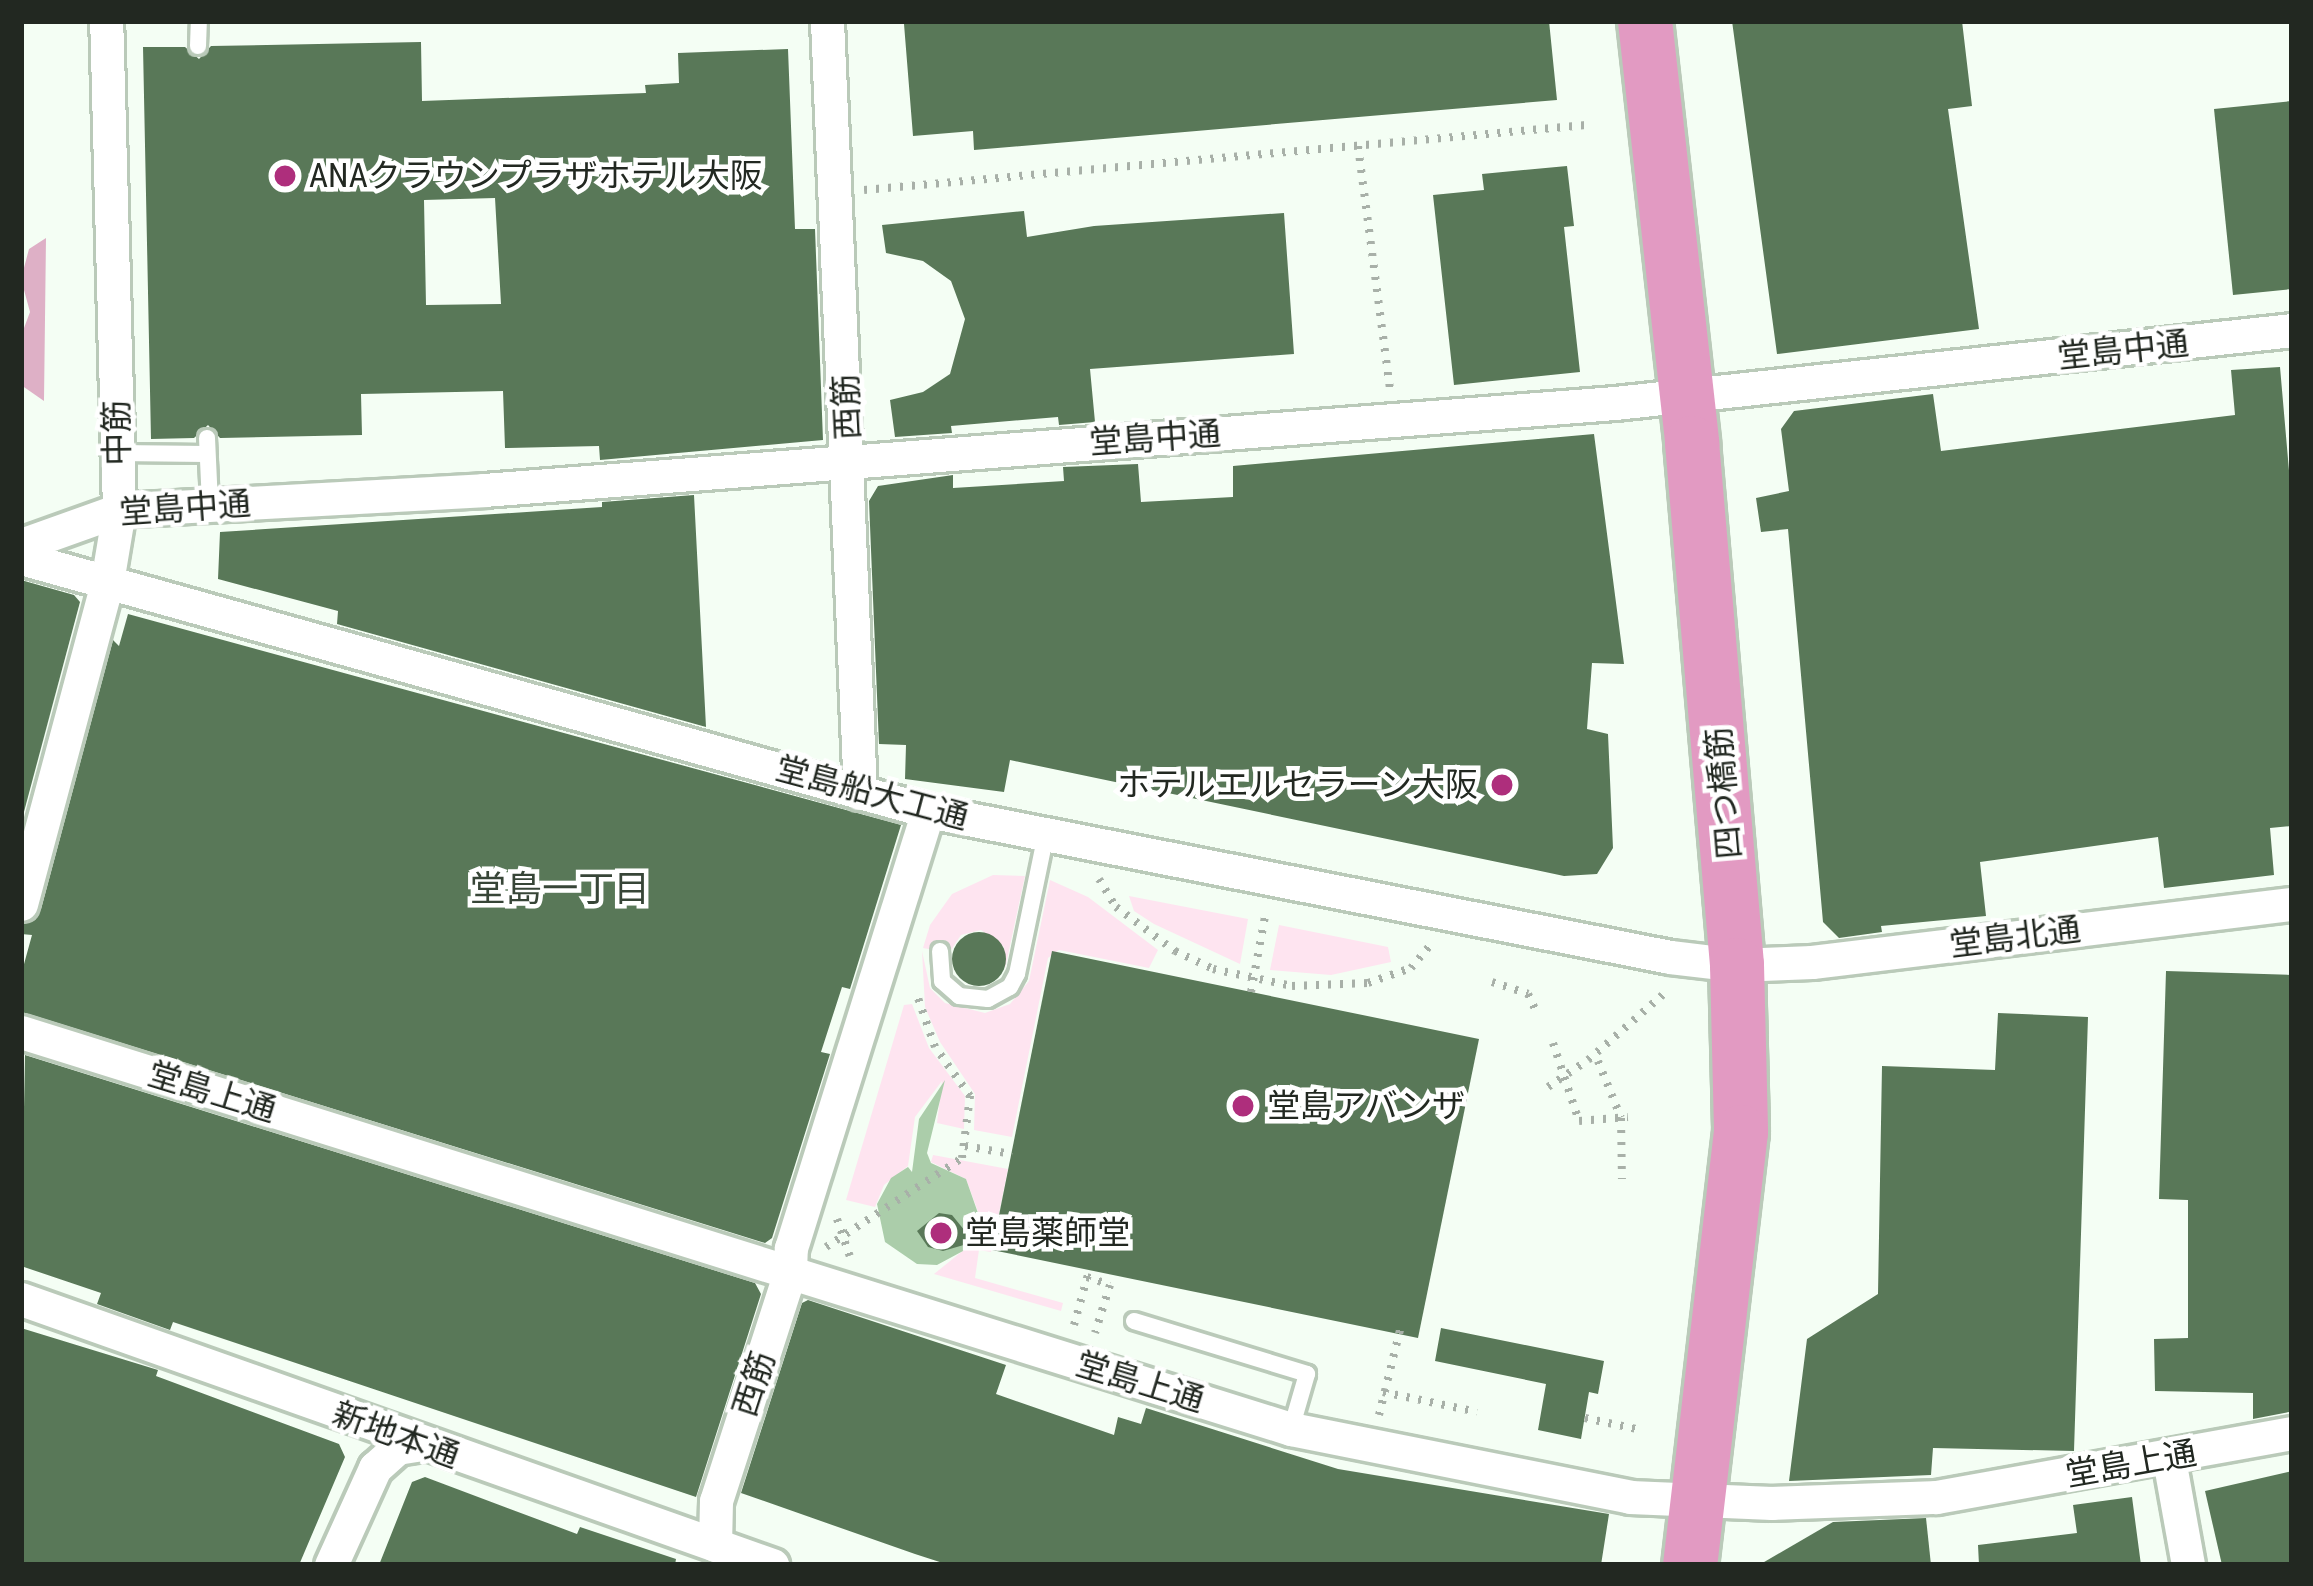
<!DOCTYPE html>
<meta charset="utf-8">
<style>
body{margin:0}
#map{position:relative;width:2313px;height:1586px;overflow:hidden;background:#f4fef4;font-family:"Roboto Condensed","Noto Sans JP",sans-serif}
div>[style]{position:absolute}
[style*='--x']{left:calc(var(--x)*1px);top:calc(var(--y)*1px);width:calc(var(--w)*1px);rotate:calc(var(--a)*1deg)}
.green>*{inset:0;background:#fee4f0}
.forest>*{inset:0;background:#deb0c6}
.water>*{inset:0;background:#abcdaa}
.building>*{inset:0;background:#597858}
.round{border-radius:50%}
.path>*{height:8px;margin-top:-4px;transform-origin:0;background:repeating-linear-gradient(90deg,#a8b0a8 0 3px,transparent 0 12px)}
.roads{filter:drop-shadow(3px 0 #bacab9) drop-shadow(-3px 0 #bacab9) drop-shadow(0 3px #bacab9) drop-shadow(0 -3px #bacab9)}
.lane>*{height:16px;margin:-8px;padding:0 8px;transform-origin:8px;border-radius:8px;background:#fff}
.street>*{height:33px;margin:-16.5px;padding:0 16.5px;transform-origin:16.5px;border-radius:16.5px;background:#fff}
.primary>*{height:54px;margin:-27px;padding:0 27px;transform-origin:27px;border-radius:27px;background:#e29ac2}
.path-bridge>*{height:8px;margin-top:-4px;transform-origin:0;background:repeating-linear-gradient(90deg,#a8b0a8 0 3px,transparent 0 12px)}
.dots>*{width:33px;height:33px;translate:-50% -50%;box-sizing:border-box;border:6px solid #fff;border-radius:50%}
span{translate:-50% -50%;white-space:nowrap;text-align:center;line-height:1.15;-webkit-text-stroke:9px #fff;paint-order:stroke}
.poi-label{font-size:33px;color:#222821}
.left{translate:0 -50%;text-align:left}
.right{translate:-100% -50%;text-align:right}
.street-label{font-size:33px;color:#222821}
.neighbourhood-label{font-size:36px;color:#374537}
.frame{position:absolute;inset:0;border:24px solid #222821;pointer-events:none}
</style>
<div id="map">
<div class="green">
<div style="clip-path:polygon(993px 875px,1025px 876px,1005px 969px,1004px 947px,981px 930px,961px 935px,949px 953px,923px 948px,930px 925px,952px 894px)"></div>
<div style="clip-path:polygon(1050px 880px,1088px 897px,1158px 950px,1149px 968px,1059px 950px,1048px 958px,1012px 1137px,974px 1130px,975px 1094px,940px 1042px,925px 1007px,922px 951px,930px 988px,945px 1003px,985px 1013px,1010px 1004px,1029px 981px)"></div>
<div style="clip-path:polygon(1129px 896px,1248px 919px,1240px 964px,1154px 924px,1134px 911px)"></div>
<div style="clip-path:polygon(1279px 925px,1388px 947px,1391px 962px,1331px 975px,1270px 970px)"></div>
<div style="clip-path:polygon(912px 1004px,929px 1048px,965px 1096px,964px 1129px,937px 1123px,942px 1081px,915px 1117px,908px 1166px,884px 1185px,875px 1207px,846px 1200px,904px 1005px)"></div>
<div style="clip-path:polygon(933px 1155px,1008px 1169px,991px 1252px,979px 1250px,975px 1278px,1063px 1303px,1061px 1311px,934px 1274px,970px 1245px,980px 1217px,966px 1179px,931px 1162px)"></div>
</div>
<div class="forest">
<div style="clip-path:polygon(46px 238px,44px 401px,21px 385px,21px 336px,30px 312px,21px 279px,29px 249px)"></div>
</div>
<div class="water">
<div style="clip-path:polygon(945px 1080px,927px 1153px,931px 1163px,966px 1179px,979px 1216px,963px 1251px,937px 1265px,917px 1264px,885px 1242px,877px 1204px,891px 1178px,908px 1167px,912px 1172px,919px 1119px)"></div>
</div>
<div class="building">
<div style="clip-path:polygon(943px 21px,1549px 21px,1557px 100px,974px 150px,973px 131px,913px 136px,904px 24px)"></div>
<div style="clip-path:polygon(1732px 21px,1962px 21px,1972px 106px,1948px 109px,1979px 329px,1777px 354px)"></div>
<div style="clip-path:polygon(evenodd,421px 42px,422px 101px,646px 93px,645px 85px,679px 83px,678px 53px,788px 49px,795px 229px,815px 229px,823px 440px,600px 460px,599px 446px,505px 448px,503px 391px,361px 394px,362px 435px,220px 438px,208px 425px,194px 438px,151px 439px,143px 47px,185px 47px,199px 59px,211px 46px,421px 42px,495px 198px,501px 304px,426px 305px,424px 200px,495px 198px)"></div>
<div style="clip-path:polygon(2292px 101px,2292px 289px,2233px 295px,2214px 109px)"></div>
<div style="clip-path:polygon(1567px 166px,1574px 226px,1564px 227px,1580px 372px,1454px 385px,1433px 195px,1484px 190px,1482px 174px)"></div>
<div style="clip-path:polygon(1024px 211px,1027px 237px,1094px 226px,1284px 213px,1294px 354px,1090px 369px,1095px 422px,1059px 425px,1058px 417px,951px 426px,952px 433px,895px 437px,890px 400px,923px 392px,950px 374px,965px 319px,951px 281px,923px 261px,886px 253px,882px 225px)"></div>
<div style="clip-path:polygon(2280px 367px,2292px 505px,2292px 826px,2270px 828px,2274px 875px,2164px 888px,2158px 837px,1980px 862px,1986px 916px,1881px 926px,1882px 932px,1839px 938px,1823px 922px,1788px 529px,1761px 532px,1756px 498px,1789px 491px,1781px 429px,1794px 411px,1933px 394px,1941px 451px,2235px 415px,2231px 370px)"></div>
<div style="clip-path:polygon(1594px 434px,1624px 664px,1592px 663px,1587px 729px,1608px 734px,1613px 848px,1597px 874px,1564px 876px,1010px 760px,1004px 792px,905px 779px,906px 745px,879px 744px,869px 501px,878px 486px,953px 475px,953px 488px,1064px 481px,1063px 467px,1138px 464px,1141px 502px,1233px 497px,1233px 466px)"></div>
<div style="clip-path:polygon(694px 495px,706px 727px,337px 624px,338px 611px,218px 579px,220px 532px,602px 507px,602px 502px)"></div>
<div style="clip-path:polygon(21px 580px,74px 595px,80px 602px,21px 823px)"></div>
<div style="clip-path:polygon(128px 614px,901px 825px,850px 989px,842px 987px,821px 1052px,830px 1054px,772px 1238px,765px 1243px,22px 1012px,21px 975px,32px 935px,21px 934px,21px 924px,35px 920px,41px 909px,113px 640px,119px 646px)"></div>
<div class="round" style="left:952px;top:932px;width:54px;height:54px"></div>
<div style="clip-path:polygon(1052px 951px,1479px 1039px,1418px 1338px,992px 1250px)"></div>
<div style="clip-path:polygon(2166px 971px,2292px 975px,2289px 1412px,2253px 1419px,2253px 1393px,2155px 1391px,2154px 1339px,2188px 1338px,2188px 1200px,2159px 1199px)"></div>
<div style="clip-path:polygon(1998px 1013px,2088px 1017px,2074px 1451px,1933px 1448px,1931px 1475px,1789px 1481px,1807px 1339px,1878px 1294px,1882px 1066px,1995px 1070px)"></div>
<div style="clip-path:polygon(25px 1055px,755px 1283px,761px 1294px,696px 1497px,173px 1322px,170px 1330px,97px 1304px,101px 1293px,21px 1266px)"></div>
<div style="clip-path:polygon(939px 1213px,952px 1215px,974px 1242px,943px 1251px,928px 1247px,917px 1231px)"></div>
<div style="clip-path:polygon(808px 1300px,1006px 1365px,996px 1394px,1114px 1435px,1118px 1417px,1141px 1424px,1146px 1408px,1338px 1469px,1609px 1514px,1601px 1565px,949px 1565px,915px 1554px,741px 1493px,802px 1303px)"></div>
<div style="clip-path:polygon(21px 1328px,158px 1370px,156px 1376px,339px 1444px,345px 1457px,299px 1565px,21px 1565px)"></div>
<div style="clip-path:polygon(1441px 1328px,1604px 1361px,1598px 1394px,1589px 1392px,1581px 1439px,1538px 1430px,1546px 1384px,1435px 1361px)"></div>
<div style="clip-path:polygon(2292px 1471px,2292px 1565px,2222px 1565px,2205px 1491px)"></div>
<div style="clip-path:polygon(425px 1477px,577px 1534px,580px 1527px,676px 1559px,675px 1565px,379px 1565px,412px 1482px)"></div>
<div style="clip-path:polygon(2132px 1497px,2141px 1565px,1979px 1565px,1978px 1545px,2077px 1533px,2073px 1505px)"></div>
<div style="clip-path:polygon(1926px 1518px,1931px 1565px,1759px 1565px,1833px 1522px)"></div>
</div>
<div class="path">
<div style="--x:1358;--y:146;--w:245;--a:82.5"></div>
<div style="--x:864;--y:190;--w:725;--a:-5.14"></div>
<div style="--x:1099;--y:879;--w:33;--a:59"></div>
<div style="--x:1116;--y:907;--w:74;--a:36.7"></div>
<div style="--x:1175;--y:951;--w:42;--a:25.3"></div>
<div style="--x:1213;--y:969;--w:81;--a:12.1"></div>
<div style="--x:1292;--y:986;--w:76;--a:-2.3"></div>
<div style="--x:1368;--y:983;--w:46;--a:-19.2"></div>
<div style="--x:1411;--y:968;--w:30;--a:-50"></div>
<div style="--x:1492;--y:982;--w:38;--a:18"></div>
<div style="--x:1528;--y:994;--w:21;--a:65"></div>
<div style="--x:1251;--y:992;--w:82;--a:-79.5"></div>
<div style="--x:1553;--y:1043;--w:82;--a:71.6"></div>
<div style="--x:1579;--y:1121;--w:49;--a:-4.7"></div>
<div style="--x:1588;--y:1060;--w:105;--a:-41.1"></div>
<div style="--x:1598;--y:1061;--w:61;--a:68"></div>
<div style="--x:1621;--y:1118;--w:61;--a:89.1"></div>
<div style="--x:965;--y:1146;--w:48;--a:9.7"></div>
<div style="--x:837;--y:1219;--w:39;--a:71"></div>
<div style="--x:826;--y:1247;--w:163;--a:-33.2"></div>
<div style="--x:962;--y:1158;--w:63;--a:-82.6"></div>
<div style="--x:970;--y:1096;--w:60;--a:-125.5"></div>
<div style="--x:935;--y:1047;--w:58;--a:-109.1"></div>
<div style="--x:1087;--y:1277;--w:24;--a:19"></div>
<div style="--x:1110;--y:1285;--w:50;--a:107.4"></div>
<div style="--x:1074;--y:1325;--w:56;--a:-74.5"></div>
<div style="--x:1383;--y:1392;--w:96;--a:12"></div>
<div style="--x:1379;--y:1415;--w:88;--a:-76.1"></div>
<div style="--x:1585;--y:1418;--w:57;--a:12.1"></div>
</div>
<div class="roads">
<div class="lane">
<div style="--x:198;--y:46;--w:25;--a:-88"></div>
<div style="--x:207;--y:438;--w:67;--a:87.4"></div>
<div style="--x:118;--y:453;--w:88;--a:0.7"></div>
<div style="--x:940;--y:951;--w:30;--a:86"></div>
<div style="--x:942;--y:981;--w:23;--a:41"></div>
<div style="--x:959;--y:996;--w:29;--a:6"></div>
<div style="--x:988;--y:999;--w:25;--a:-29"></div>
<div style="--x:1010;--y:987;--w:15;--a:-62"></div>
<div style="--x:1017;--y:974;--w:143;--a:-78.3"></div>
<div style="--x:1134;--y:1321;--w:181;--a:17"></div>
<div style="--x:1307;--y:1374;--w:57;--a:106.2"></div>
</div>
<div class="street">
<div style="--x:827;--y:21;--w:773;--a:87.55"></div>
<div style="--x:21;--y:545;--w:104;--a:-19.7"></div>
<div style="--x:119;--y:510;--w:366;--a:-3.1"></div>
<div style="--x:484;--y:490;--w:1134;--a:-4.4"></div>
<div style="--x:1615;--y:403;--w:681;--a:-6.15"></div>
<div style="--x:21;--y:558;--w:942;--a:15.59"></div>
<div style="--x:928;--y:811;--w:756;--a:11.13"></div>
<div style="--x:1670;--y:957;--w:67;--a:6.8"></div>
<div style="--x:1737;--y:965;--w:75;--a:-2.3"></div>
<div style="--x:1812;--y:962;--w:483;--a:-6.9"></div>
<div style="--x:21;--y:904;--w:333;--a:-75"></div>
<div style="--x:107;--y:582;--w:73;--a:-80.5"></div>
<div style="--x:119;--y:510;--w:489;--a:-91.5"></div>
<div style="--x:21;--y:1032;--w:1331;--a:17.36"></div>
<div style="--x:1291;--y:1429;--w:346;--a:11.3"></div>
<div style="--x:1630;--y:1497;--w:142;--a:2.4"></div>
<div style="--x:1772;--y:1503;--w:164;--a:-2.1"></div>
<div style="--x:1936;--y:1497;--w:362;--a:-10.2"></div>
<div style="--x:21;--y:1299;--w:797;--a:19.5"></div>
<div style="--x:2169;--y:1459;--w:108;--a:79.8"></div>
<div style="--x:715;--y:1545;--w:44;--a:-88.7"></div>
<div style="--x:716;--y:1501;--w:241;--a:-72.1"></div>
<div style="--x:790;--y:1272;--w:24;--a:-88"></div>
<div style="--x:791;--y:1248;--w:458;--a:-72.6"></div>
<div style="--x:331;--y:1565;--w:107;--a:-65.6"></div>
<div style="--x:375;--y:1468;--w:30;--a:-42"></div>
<div style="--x:397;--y:1448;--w:24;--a:-9"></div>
</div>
<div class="primary">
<div style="--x:1645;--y:21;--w:425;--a:83.6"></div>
<div style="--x:1692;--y:443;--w:524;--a:85.07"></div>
<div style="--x:1737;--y:965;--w:167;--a:88.6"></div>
<div style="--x:1741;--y:1132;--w:436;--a:96.7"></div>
</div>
</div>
<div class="path-bridge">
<div style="--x:1548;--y:1087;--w:48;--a:-34"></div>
</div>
<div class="dots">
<div style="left:285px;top:176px;background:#ae2e7c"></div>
<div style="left:1502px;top:785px;background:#ae2e7c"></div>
<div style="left:1243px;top:1106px;background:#ae2e7c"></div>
<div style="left:941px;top:1233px;background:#ae2e7c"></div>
</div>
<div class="poi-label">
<span class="left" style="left:309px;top:176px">ANAクラウンプラザホテル大阪</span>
<span class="right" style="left:1478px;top:785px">ホテルエルセラーン大阪</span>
<span class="left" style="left:1267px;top:1106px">堂島アバンザ</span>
<span class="left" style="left:965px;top:1233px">堂島薬師堂</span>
</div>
<div class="street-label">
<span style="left:2123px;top:350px;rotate:-6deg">堂島中通</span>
<span style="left:847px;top:407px;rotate:-93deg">西筋</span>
<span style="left:117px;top:433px;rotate:-91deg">中筋</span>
<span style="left:1155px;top:438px;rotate:-4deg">堂島中通</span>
<span style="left:185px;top:508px;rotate:-4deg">堂島中通</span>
<span style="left:872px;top:793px;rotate:15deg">堂島船大工通</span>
<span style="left:1724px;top:793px;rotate:-95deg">四つ橋筋</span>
<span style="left:2015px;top:937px;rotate:-7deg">堂島北通</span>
<span style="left:212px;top:1092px;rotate:17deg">堂島上通</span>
<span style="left:1140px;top:1382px;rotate:17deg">堂島上通</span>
<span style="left:754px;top:1384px;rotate:-72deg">西筋</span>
<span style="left:396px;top:1435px;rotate:20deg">新地本通</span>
<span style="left:2131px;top:1464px;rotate:-10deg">堂島上通</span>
</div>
<div class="neighbourhood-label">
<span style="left:560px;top:890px">堂島一丁目</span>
</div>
<div class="frame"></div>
</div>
